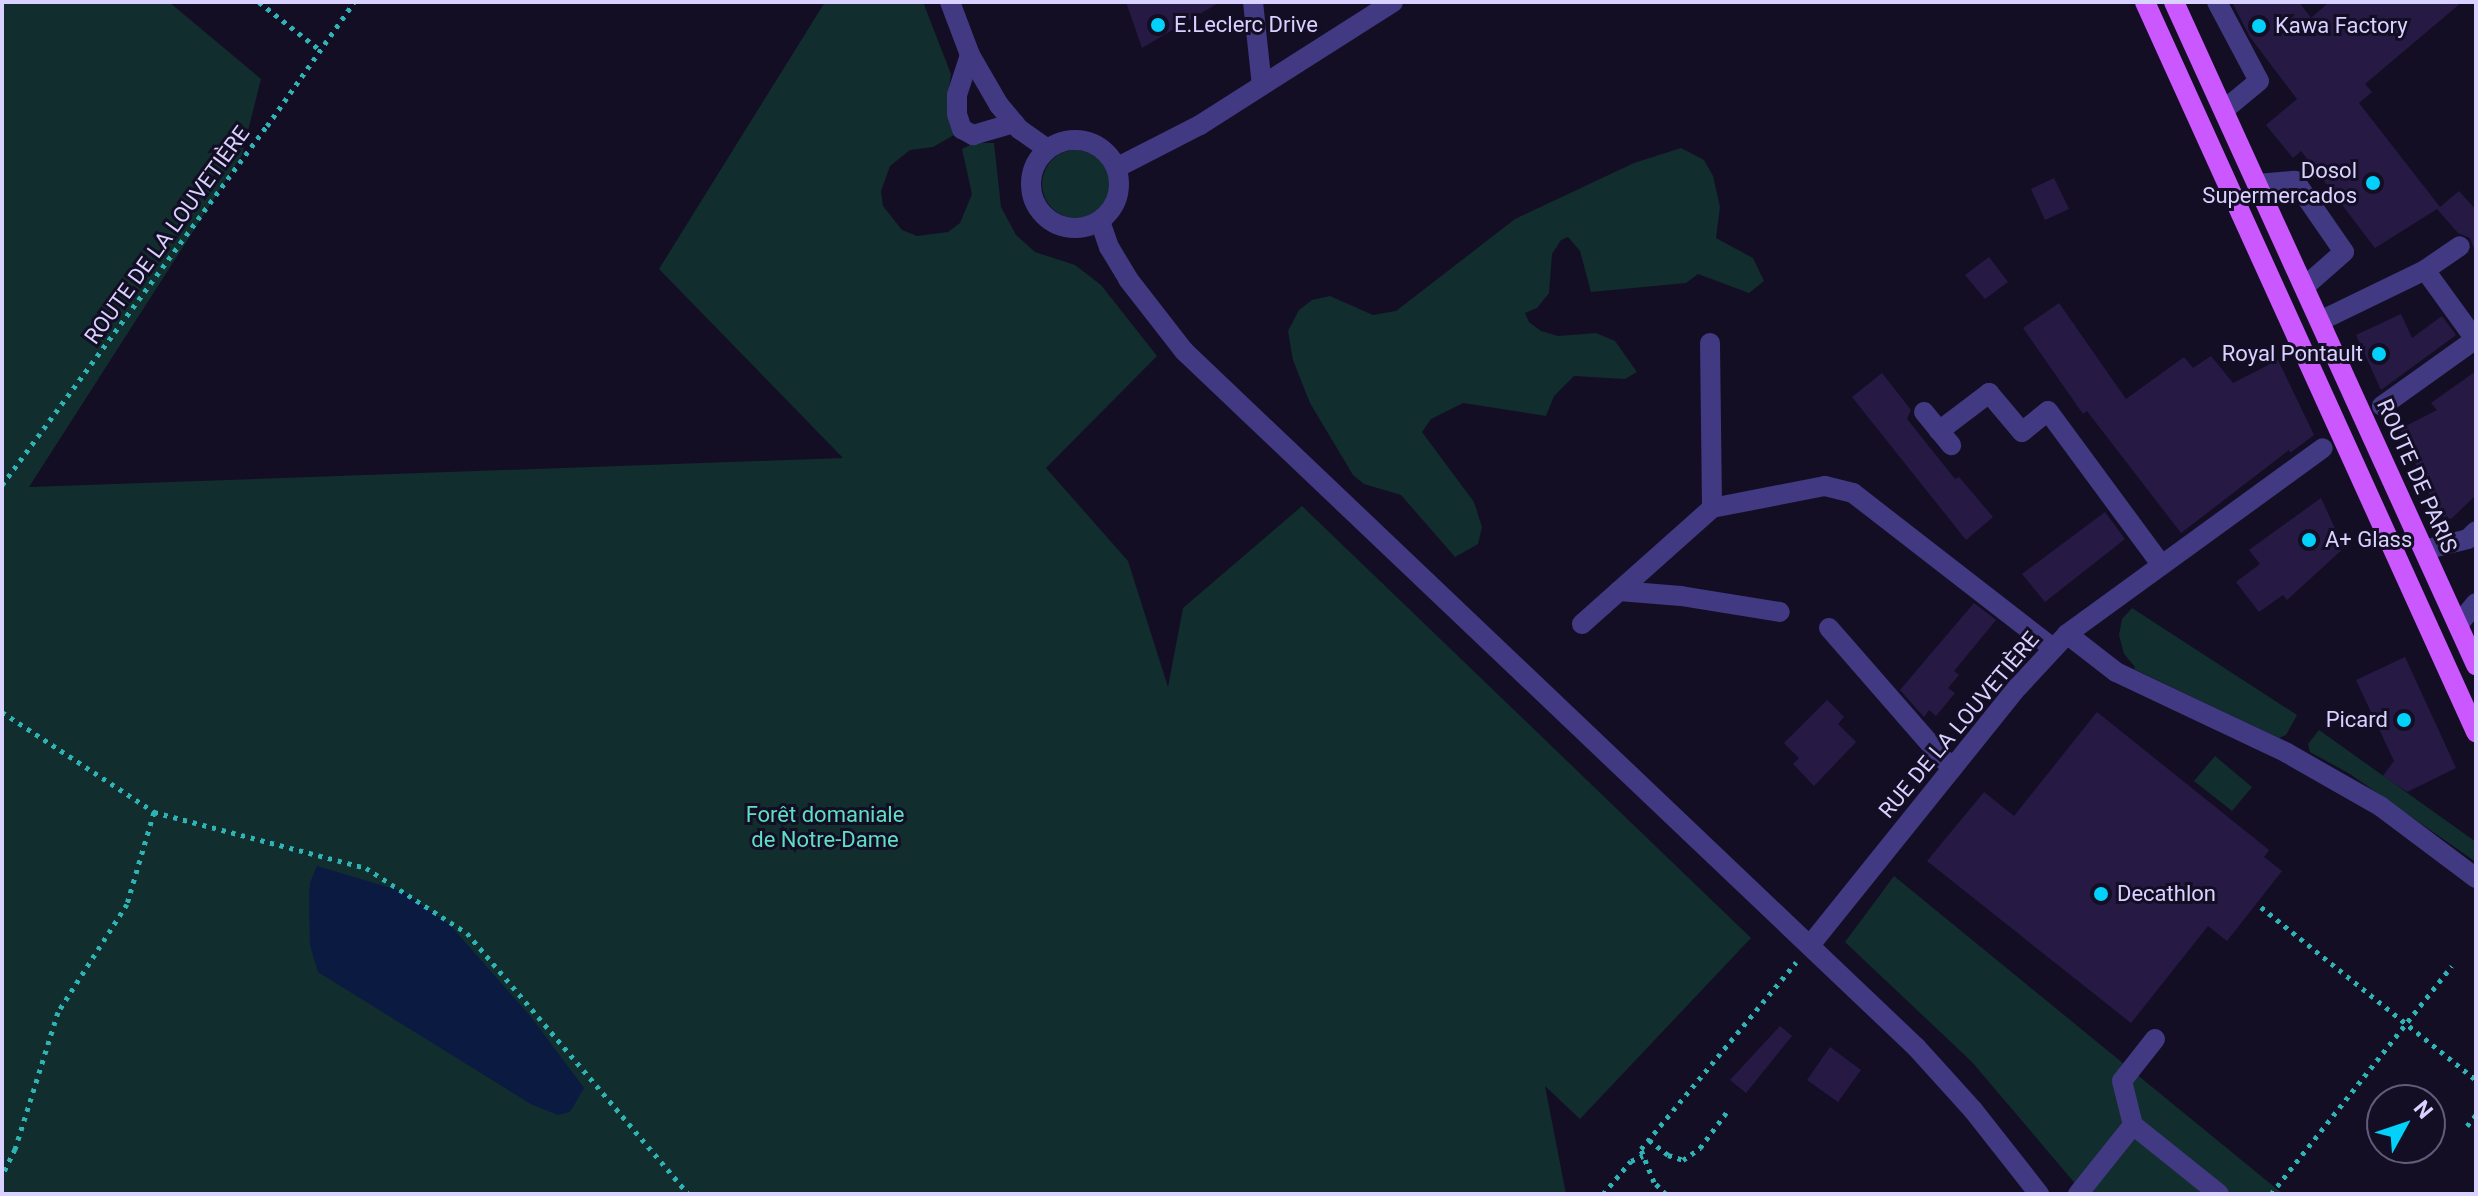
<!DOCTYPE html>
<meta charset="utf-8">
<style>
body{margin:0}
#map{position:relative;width:2478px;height:1196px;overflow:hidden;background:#130e24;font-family:Roboto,sans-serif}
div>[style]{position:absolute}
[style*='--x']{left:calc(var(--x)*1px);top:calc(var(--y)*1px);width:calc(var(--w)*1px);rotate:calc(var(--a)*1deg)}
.green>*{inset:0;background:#112d2e}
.round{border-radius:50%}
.water>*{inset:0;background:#0a1a41}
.building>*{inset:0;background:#261a44}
.path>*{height:5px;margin-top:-2.5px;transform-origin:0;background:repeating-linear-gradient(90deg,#2fb4b5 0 4px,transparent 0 10px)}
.minor>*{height:20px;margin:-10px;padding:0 10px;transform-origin:10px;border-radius:10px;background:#413982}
.minor>.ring{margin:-10px;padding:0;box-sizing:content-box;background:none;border:20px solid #413982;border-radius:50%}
.major>*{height:20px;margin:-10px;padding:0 10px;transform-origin:10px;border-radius:10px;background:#cb58fe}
.dots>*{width:22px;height:22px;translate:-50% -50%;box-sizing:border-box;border:4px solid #130e24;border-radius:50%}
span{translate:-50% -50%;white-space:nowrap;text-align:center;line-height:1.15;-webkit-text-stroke:6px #130e24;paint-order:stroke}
.poi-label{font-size:22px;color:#d9d1ff}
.left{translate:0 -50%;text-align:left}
.right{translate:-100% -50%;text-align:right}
.street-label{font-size:22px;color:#d9d1ff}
.park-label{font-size:22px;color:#5ddfc7}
.frame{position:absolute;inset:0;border:4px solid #d9d1ff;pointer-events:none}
.north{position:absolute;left:2366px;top:1084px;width:80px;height:80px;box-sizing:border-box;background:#130e24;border:2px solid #625c7c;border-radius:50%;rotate:50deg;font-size:22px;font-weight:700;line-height:32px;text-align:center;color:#d9d1ff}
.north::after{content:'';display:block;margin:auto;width:28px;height:36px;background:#01d1fb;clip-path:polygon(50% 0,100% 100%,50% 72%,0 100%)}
</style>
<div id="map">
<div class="green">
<div style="clip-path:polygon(2px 2px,169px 2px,261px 79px,242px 155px,29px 487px,843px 458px,659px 269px,825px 2px,923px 2px,951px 74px,948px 97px,954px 135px,933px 147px,910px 150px,890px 166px,881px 191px,883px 206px,902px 230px,917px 236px,948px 232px,960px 223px,972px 194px,962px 149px,974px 143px,994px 143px,1001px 207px,1016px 235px,1035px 252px,1075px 265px,1101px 285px,1157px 356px,1046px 468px,1128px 561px,1168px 687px,1183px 608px,1302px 506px,1751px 938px,1580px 1119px,1545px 1086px,1566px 1194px,2px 1194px)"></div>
<div style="clip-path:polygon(1681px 148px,1704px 160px,1713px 176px,1720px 207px,1716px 238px,1753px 258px,1764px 281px,1749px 293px,1698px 274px,1686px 283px,1591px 292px,1580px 251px,1568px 237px,1561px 240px,1552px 254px,1549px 293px,1537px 308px,1525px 313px,1529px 322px,1541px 331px,1558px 336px,1596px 333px,1615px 341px,1637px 372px,1625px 379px,1574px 376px,1554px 396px,1546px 416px,1463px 403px,1431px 419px,1422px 432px,1474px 502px,1482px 527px,1478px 544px,1455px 557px,1401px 495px,1364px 484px,1353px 475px,1310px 403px,1293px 360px,1288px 331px,1299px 310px,1312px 300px,1330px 296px,1373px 315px,1396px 311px,1515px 219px,1634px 163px)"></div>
<div class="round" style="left:1042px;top:150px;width:68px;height:68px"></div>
<div style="clip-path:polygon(2132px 608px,2297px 715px,2286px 735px,2279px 738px,2134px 669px,2135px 667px,2124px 654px,2119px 635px,2122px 619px)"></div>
<div style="clip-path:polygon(2319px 730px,2476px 842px,2476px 862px,2350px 774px,2310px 752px,2308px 744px)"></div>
<div style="clip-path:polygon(2215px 756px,2252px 787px,2232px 811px,2194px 781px)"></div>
<div style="clip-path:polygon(1894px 876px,2283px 1194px,2084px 1194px,1972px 1062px,1845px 942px)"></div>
</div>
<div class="water">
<div style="clip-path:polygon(317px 866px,404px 892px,450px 925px,531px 1017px,584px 1088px,570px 1112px,558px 1115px,531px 1104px,318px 972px,310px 945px,309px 898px,310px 883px)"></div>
</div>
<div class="building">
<div style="clip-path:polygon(1126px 2px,1220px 2px,1142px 48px)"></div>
<div style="clip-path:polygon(2232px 2px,2299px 2px,2311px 18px,2329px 2px,2462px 2px,2365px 84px,2372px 92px,2359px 103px,2440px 207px,2459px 191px,2476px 210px,2476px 254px,2470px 238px,2458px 233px,2437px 209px,2375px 248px,2301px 151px,2293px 158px,2266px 125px,2297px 99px,2250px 37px)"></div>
<div style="clip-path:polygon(2054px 178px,2069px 209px,2045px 220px,2031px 189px)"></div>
<div style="clip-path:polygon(1989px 257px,2008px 282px,1985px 299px,1965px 275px)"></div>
<div style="clip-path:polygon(2059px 303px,2126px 399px,2184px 357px,2193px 368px,2211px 356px,2233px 383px,2278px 360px,2314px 435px,2290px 453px,2289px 450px,2181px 533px,2087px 411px,2083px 414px,2023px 328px)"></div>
<div style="clip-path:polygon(2401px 314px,2412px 338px,2442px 316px,2456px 335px,2381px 390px,2356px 335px)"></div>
<div style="clip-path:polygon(2476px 371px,2476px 495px,2451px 519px,2439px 516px,2400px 429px,2437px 410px,2431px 403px)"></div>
<div style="clip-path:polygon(1882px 373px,1911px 410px,1907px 419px,1955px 479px,1959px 477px,1993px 517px,1966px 540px,1852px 397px)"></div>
<div style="clip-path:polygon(2321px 498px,2344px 548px,2287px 600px,2283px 595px,2259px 612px,2236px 582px,2260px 564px,2249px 550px)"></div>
<div style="clip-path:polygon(2105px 512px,2125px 539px,2045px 602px,2022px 574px)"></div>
<div style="clip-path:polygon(1974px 603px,1996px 620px,1954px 671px,1959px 675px,1948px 688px,1955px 693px,1936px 716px,1929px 710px,1924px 717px,1900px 690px)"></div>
<div style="clip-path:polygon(2405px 657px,2456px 768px,2407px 792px,2383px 776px,2394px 761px,2356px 680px)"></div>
<div style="clip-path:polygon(1827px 700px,1844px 717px,1838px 724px,1856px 742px,1814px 786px,1793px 764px,1799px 758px,1784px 743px)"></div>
<div style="clip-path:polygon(2097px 712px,2269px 850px,2264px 857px,2282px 871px,2227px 941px,2208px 926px,2131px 1023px,1927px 861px,1984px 792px,2014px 816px)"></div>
<div style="clip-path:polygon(1780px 1026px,1792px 1036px,1746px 1093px,1730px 1080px)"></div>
<div style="clip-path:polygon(1830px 1047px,1861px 1070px,1838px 1102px,1807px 1080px)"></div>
</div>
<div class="path">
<div style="--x:259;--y:2;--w:78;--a:38.2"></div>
<div style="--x:2;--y:485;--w:446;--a:-53.6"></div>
<div style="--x:267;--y:126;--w:151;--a:-54.9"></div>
<div style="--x:2;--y:712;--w:182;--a:33.3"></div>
<div style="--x:154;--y:812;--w:96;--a:106.4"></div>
<div style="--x:127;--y:904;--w:128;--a:122.6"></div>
<div style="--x:58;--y:1012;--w:144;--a:107.4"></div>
<div style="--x:15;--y:1149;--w:30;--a:116"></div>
<div style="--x:154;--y:812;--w:219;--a:14.8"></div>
<div style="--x:366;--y:868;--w:120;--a:32.8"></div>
<div style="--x:467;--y:933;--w:342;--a:49.7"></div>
<div style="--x:2261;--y:907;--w:276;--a:38.8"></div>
<div style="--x:2467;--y:1126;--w:14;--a:-51"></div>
<div style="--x:1649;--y:1140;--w:24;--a:38"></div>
<div style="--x:1668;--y:1155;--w:16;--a:18"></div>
<div style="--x:1683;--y:1160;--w:21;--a:-35"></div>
<div style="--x:1700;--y:1148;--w:49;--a:-53.4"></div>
<div style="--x:1603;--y:1194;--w:43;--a:-49.7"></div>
<div style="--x:1631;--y:1161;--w:13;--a:-23"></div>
<div style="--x:1666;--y:1194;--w:17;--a:-135"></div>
<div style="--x:1654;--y:1182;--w:35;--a:-112"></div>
<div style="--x:1641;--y:1149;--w:243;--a:-50.3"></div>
<div style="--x:2271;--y:1194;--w:291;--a:-51.6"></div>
</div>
<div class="minor">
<div style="--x:950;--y:2;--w:57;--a:69.3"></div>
<div style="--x:970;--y:55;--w:58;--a:59.9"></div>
<div style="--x:999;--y:105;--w:31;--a:50"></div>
<div style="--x:1019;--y:129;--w:35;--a:35"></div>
<div style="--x:1253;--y:2;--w:84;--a:83.9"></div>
<div style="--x:2217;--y:2;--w:89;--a:62"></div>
<div style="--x:2259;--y:81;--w:45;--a:140.4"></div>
<div style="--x:970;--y:55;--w:42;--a:108"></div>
<div style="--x:957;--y:95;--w:19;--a:90"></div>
<div style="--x:957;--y:114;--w:16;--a:72"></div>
<div style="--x:962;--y:129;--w:13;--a:29"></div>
<div style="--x:973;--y:135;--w:43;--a:-16.3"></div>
<div class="ring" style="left:1031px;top:140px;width:68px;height:68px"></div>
<div style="--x:1116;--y:168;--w:94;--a:-27.1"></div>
<div style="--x:1200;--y:125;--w:229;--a:-32.5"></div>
<div style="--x:2257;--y:184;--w:38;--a:-5"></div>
<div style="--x:2295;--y:181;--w:86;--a:55.4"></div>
<div style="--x:2344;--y:252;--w:53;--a:138.8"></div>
<div style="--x:1100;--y:221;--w:28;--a:71"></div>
<div style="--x:1109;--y:247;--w:37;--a:59"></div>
<div style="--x:1128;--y:279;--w:91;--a:52.1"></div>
<div style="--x:1184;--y:351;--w:1010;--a:43.56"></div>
<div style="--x:1916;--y:1047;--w:85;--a:47.9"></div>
<div style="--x:1973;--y:1110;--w:107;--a:51.8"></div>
<div style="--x:2425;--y:270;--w:85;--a:54.1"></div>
<div style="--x:2320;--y:321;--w:117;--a:-25.9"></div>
<div style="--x:2425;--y:270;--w:42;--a:-34.4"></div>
<div style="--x:1710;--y:343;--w:165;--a:89.3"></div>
<div style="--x:2382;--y:406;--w:115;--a:-35.5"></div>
<div style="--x:1924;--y:412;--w:43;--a:50.7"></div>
<div style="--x:1939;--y:431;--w:63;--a:-37.2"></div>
<div style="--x:1989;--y:393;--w:51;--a:49.8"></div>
<div style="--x:2022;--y:432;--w:33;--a:-39"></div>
<div style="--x:2048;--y:411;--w:190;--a:53.6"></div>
<div style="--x:2424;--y:550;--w:45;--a:-14"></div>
<div style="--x:2468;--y:539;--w:11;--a:-45"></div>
<div style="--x:1619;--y:591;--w:62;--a:4.6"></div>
<div style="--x:1681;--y:596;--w:100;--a:9.2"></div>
<div style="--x:1582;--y:624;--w:174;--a:-41.7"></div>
<div style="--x:1712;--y:508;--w:115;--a:-11"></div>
<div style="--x:1825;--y:486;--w:29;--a:14"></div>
<div style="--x:1853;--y:493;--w:253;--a:37.8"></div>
<div style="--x:2458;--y:625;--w:28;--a:-51"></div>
<div style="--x:1829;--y:628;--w:187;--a:48.9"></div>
<div style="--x:2067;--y:634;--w:62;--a:37.8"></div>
<div style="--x:2116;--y:672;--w:189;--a:25.3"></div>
<div style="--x:2287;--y:753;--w:107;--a:29.7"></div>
<div style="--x:2380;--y:806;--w:120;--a:36.9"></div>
<div style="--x:1811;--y:944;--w:330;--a:-51.2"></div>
<div style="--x:2018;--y:687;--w:72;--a:-47.2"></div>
<div style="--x:2067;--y:634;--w:316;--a:-36"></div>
<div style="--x:2155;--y:1039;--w:53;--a:128.2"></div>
<div style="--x:2122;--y:1081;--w:45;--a:76"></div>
<div style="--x:2133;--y:1125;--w:110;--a:38.7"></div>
<div style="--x:2078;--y:1194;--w:88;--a:-51.4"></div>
</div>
<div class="major">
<div style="--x:2145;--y:2;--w:802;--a:65.61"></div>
<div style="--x:2174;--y:2;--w:729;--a:65.51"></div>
</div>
<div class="dots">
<div style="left:1158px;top:25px;background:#01d1fb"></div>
<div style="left:2259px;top:26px;background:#01d1fb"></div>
<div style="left:2373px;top:183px;background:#01d1fb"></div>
<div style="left:2379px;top:354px;background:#01d1fb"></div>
<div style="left:2309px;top:540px;background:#01d1fb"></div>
<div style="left:2404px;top:720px;background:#01d1fb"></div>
<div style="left:2101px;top:894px;background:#01d1fb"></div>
</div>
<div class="poi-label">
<span class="left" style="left:1174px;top:25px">E.Leclerc Drive</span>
<span class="left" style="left:2275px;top:26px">Kawa Factory</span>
<span class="right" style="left:2357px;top:183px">Dosol<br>Supermercados</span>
<span class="right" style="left:2363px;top:354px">Royal Pontault</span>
<span class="left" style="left:2325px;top:540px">A+ Glass</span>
<span class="right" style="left:2388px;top:720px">Picard</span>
<span class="left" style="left:2117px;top:894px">Decathlon</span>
</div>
<div class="street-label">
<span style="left:167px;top:235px;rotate:-54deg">ROUTE DE LA LOUVETIÈRE</span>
<span style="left:2417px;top:476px;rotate:66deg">ROUTE DE PARIS</span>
<span style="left:1959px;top:725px;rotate:-50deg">RUE DE LA LOUVETIÈRE</span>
</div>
<div class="park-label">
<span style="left:825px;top:827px">Forêt domaniale<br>de Notre-Dame</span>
</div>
<div class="frame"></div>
<div class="north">N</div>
</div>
